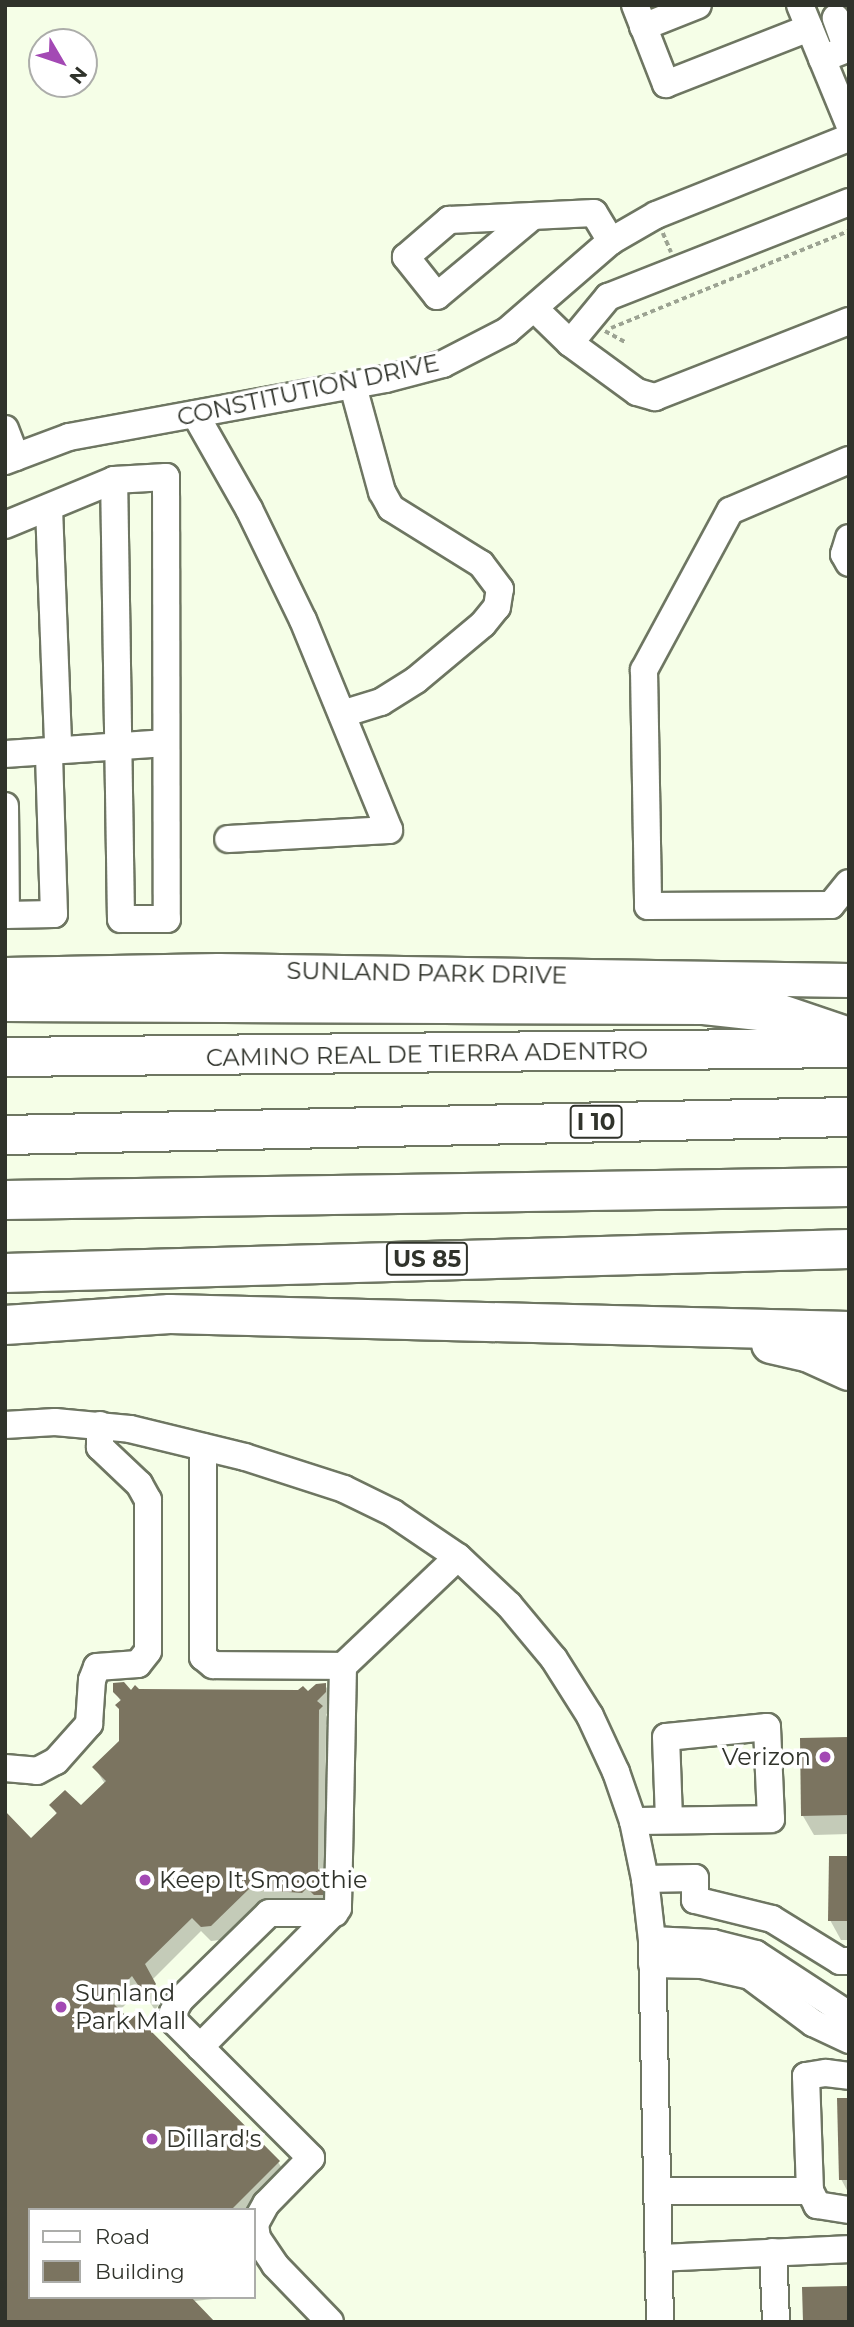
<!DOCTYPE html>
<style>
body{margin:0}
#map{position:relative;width:854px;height:2327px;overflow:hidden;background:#f5fee7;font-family:Montserrat,sans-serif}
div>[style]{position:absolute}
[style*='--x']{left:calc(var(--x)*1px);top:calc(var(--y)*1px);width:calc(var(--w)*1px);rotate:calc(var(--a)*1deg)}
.shadow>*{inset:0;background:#0003}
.building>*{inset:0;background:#7b7460}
.path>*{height:3.5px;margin-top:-1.75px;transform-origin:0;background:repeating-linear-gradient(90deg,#9ca392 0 5px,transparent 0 8.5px)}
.roads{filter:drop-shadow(2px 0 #6e7662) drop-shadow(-2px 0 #6e7662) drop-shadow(0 2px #6e7662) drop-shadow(0 -2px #6e7662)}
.minor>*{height:26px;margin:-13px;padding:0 13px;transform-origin:13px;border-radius:13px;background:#fff}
.major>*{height:33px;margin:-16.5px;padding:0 16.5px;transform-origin:16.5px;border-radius:16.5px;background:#fff}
.highway>*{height:38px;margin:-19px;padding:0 19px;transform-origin:19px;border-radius:19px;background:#fff}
.dots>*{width:19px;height:19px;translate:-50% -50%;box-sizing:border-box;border:4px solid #fff;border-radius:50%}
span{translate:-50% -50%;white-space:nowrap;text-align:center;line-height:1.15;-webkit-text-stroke:7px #fff;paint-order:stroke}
.shield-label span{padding:2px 5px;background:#fff;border:2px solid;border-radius:5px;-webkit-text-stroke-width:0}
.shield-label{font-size:23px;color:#30332b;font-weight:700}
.street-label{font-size:24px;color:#30332b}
.poi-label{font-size:24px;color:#30332b}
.right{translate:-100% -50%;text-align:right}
.left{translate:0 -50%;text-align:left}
.frame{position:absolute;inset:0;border:7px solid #30332b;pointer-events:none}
.legend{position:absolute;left:28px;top:2208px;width:228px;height:91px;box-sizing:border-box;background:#fff;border:2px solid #acadaa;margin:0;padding:9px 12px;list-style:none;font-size:21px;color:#30332b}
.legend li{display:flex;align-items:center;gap:14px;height:35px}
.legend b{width:35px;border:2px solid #acadaa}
.north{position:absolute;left:28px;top:28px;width:70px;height:70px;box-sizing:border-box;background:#fff;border:2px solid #acadaa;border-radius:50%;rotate:129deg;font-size:19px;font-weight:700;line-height:28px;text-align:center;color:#30332b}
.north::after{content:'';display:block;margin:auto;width:24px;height:32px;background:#a349b4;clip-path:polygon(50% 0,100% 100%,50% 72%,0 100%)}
</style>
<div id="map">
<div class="shadow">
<div style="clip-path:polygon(325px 1685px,334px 1700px,326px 1715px,330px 1722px,326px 1725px,325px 1882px,332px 1902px,310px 1907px,257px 1903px,220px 1940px,211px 1941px,201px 1931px,152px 1980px,163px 1999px,155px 2010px,141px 1989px,119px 2011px,278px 2162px,287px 2176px,253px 2210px,30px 2210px,30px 2297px,213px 2299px,5px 2322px,31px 1840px,57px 1815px,52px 1805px,80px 1808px,105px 1784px,95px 1768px,121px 1742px,121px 1702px,115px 1691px,308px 1694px)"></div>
<div style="clip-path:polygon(849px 1738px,849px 1834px,814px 1835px,803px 1816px)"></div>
<div style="clip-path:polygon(849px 1858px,849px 1940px,841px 1940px,830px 1920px)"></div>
<div style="clip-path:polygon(849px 2100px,849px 2194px,841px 2179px)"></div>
</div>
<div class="building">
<div style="clip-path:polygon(124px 1682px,131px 1690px,135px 1685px,139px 1689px,298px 1690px,303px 1686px,308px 1691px,316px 1684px,326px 1683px,326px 1692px,317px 1701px,323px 1706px,319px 1710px,318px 1869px,323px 1874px,318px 1878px,325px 1886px,325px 1895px,314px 1895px,307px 1888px,302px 1893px,249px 1889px,211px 1926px,201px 1927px,192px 1918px,145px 1964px,156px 1984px,146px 1997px,132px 1976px,109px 1999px,130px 2020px,135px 2015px,280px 2161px,231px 2210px,30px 2210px,30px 2297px,191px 2297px,215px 2322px,5px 2322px,5px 1811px,31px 1838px,57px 1813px,49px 1805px,65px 1790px,81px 1805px,106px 1781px,92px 1767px,119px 1741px,119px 1709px,115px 1705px,121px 1700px,113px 1692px,113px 1683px)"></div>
<div style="clip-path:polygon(849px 1737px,849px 1815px,801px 1816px,800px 1738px)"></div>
<div style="clip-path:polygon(829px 1856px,849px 1856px,849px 1921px,828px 1921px)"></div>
<div style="clip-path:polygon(837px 2098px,849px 2098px,849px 2180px,839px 2180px)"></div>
<div style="clip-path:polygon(849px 2286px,849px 2322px,803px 2322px,802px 2287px)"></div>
</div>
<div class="path">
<div style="--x:663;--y:233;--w:21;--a:67"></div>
<div style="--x:611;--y:328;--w:257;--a:-22.2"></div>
<div style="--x:605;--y:331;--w:23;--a:29"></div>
</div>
<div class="roads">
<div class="minor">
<div style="--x:635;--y:5;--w:85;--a:68.6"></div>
<div style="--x:666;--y:84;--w:154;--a:-21.4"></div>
<div style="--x:800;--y:5;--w:129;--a:67.6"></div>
<div style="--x:643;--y:27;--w:59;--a:-21.8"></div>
<div style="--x:822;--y:59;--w:27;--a:-22"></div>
<div style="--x:847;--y:49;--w:33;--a:-110"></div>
<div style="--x:533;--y:216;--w:125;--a:140.2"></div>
<div style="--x:437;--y:296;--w:50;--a:-128.5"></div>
<div style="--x:406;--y:257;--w:57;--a:-40.7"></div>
<div style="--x:449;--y:220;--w:145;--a:-2.8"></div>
<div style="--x:594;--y:213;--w:33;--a:59"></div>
<div style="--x:535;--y:309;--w:49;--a:44.2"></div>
<div style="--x:570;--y:343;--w:83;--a:36.2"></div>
<div style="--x:637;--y:392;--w:19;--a:16"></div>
<div style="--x:655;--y:397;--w:208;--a:-21.4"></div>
<div style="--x:570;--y:343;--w:60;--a:-50.4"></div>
<div style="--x:608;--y:297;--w:259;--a:-21.5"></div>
<div style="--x:195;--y:414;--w:109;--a:60.4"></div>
<div style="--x:249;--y:509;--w:123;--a:64.1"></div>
<div style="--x:303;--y:620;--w:227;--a:67.7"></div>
<div style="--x:389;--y:830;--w:161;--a:176.8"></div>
<div style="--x:5;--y:429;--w:30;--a:69"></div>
<div style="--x:849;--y:460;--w:129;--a:156.8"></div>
<div style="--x:730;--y:511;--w:181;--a:118.4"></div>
<div style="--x:644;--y:670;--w:236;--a:89"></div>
<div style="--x:648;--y:906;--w:183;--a:-0.3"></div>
<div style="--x:831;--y:905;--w:28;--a:-51"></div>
<div style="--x:5;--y:461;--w:68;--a:-20.6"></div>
<div style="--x:69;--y:437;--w:322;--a:-10.4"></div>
<div style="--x:386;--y:379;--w:59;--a:-14.7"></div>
<div style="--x:443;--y:364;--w:72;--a:-27.3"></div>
<div style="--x:507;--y:331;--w:138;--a:-40.9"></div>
<div style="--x:611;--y:241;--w:52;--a:-30"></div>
<div style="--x:656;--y:215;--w:208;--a:-21.8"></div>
<div style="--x:49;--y:508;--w:239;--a:87.8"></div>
<div style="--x:5;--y:525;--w:118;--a:-22.4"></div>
<div style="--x:114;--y:480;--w:52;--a:-3.3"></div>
<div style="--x:166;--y:477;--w:442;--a:89.9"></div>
<div style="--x:167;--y:919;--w:46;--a:180"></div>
<div style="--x:121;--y:919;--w:439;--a:-90.9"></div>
<div style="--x:849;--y:538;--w:17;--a:107"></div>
<div style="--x:844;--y:554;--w:10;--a:61"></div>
<div style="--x:342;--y:714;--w:41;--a:-17.1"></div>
<div style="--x:381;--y:702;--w:41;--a:-32.2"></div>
<div style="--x:416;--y:680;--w:87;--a:-39.9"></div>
<div style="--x:483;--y:624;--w:22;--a:-51"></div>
<div style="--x:497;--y:607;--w:18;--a:-81"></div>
<div style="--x:500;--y:589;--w:31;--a:-127"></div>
<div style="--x:481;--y:564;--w:106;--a:-148.1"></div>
<div style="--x:391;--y:508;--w:18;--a:-119"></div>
<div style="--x:382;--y:492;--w:110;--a:-105.3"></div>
<div style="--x:5;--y:754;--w:160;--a:-3.9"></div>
<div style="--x:5;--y:806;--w:109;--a:89.5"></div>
<div style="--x:5;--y:915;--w:49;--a:-1.2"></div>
<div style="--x:54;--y:914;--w:162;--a:-91.8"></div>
<div style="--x:5;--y:1425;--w:50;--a:-3.4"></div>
<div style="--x:55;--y:1422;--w:75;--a:5.3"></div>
<div style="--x:130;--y:1429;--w:118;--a:13.7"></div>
<div style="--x:245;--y:1457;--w:104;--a:17.9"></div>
<div style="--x:344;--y:1489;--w:55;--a:26.1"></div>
<div style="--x:393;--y:1513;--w:78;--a:34.1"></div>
<div style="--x:458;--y:1557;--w:70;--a:43.3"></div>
<div style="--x:509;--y:1605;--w:70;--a:50.2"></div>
<div style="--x:554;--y:1659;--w:67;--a:57.7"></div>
<div style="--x:590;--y:1716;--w:62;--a:65.1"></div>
<div style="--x:616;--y:1772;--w:52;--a:70.9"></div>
<div style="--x:633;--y:1821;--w:59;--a:78.3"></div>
<div style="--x:645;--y:1879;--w:61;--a:83.5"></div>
<div style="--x:652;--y:1940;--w:382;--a:88.8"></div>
<div style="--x:203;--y:1447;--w:210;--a:90"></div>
<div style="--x:203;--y:1657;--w:13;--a:39"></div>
<div style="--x:213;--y:1665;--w:130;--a:0.4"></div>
<div style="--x:343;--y:1666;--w:242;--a:91.2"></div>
<div style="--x:338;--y:1908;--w:196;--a:134.8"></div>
<div style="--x:200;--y:2047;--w:157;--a:45"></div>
<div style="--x:311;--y:2158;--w:64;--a:134.4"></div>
<div style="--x:266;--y:2204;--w:23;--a:119"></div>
<div style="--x:255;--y:2224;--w:14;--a:82"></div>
<div style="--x:257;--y:2238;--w:32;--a:56"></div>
<div style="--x:275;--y:2265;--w:79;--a:46"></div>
<div style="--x:343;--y:1666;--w:158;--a:-43.5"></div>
<div style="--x:5;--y:1768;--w:32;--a:5"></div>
<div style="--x:37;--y:1771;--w:21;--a:-28"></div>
<div style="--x:56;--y:1761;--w:50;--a:-48.3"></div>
<div style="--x:89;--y:1724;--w:44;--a:-86.1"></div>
<div style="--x:92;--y:1680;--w:14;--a:-69"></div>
<div style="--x:97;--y:1667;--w:41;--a:-4.2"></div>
<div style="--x:138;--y:1664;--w:16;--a:-52"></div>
<div style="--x:148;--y:1651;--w:151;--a:-90"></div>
<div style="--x:148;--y:1500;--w:18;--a:-119"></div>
<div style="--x:139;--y:1484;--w:54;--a:-136.5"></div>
<div style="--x:100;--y:1447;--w:22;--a:-90"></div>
<div style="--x:633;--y:1821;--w:138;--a:-0.8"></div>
<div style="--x:771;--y:1819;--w:92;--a:-92.5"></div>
<div style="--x:767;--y:1727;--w:101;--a:174.3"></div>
<div style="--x:666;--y:1737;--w:83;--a:87.9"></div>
<div style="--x:645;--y:1879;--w:50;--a:-1.1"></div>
<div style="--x:695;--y:1878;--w:22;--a:90"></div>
<div style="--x:695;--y:1900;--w:79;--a:13.9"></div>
<div style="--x:772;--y:1919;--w:80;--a:31.7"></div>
<div style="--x:840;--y:1961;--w:9;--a:0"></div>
<div style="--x:652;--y:1940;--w:61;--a:2.8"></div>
<div style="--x:713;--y:1943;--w:44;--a:14.3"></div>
<div style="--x:756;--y:1954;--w:111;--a:33.3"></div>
<div style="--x:652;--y:1964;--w:50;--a:1.1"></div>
<div style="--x:702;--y:1965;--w:49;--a:12.9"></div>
<div style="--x:750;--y:1976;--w:79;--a:36.7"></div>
<div style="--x:813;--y:2023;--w:40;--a:25"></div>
<div style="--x:200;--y:2047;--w:35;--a:-135"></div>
<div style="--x:175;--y:2022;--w:10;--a:-101"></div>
<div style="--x:173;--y:2012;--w:14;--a:-60"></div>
<div style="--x:180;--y:2000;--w:124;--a:-44.3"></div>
<div style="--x:269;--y:1913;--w:66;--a:0"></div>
<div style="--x:658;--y:2191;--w:152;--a:0"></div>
<div style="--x:810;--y:2191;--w:115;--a:-92"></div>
<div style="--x:806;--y:2076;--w:20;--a:-9"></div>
<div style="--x:826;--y:2073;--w:23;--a:7"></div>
<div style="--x:810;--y:2191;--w:16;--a:63"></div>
<div style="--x:817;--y:2205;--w:32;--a:9"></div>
<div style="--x:773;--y:2252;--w:70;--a:87.5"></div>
<div style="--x:659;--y:2258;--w:190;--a:-2.7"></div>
</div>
<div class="major">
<div style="--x:5;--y:974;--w:213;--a:-1.1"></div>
<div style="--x:218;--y:970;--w:631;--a:0.91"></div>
</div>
<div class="highway">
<div style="--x:5;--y:1002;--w:699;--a:0.25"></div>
<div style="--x:704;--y:1005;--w:74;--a:6.2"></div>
<div style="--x:778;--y:1013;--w:75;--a:18.7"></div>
<div style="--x:5;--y:1057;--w:844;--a:-0.61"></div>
<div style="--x:5;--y:1135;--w:844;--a:-1.22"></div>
<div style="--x:5;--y:1200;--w:844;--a:-0.88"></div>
<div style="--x:5;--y:1273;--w:844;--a:-1.63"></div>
<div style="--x:5;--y:1325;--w:165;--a:-3.8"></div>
<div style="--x:170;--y:1314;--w:679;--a:1.43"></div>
<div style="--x:771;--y:1344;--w:37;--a:13"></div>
<div style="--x:807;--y:1352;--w:46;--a:24.3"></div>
</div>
</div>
<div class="dots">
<div style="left:825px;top:1757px;background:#a349b4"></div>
<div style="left:145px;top:1880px;background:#a349b4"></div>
<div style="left:61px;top:2007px;background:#a349b4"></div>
<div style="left:152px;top:2139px;background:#a349b4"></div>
</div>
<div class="shield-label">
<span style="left:596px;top:1122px">I 10</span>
<span style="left:427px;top:1259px">US 85</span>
</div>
<div class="street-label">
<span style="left:308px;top:390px;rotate:-12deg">CONSTITUTION DRIVE</span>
<span style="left:427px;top:973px;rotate:1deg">SUNLAND PARK DRIVE</span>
<span style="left:427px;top:1054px;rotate:-1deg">CAMINO REAL DE TIERRA ADENTRO</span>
</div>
<div class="poi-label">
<span class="right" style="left:811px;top:1757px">Verizon</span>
<span class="left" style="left:159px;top:1880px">Keep It Smoothie</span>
<span class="left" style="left:75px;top:2007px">Sunland<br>Park Mall</span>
<span class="left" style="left:166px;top:2139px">Dillard's</span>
</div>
<div class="frame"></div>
<ul class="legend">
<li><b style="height:9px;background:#fff"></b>Road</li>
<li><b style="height:19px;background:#7b7460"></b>Building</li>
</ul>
<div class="north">N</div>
</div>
